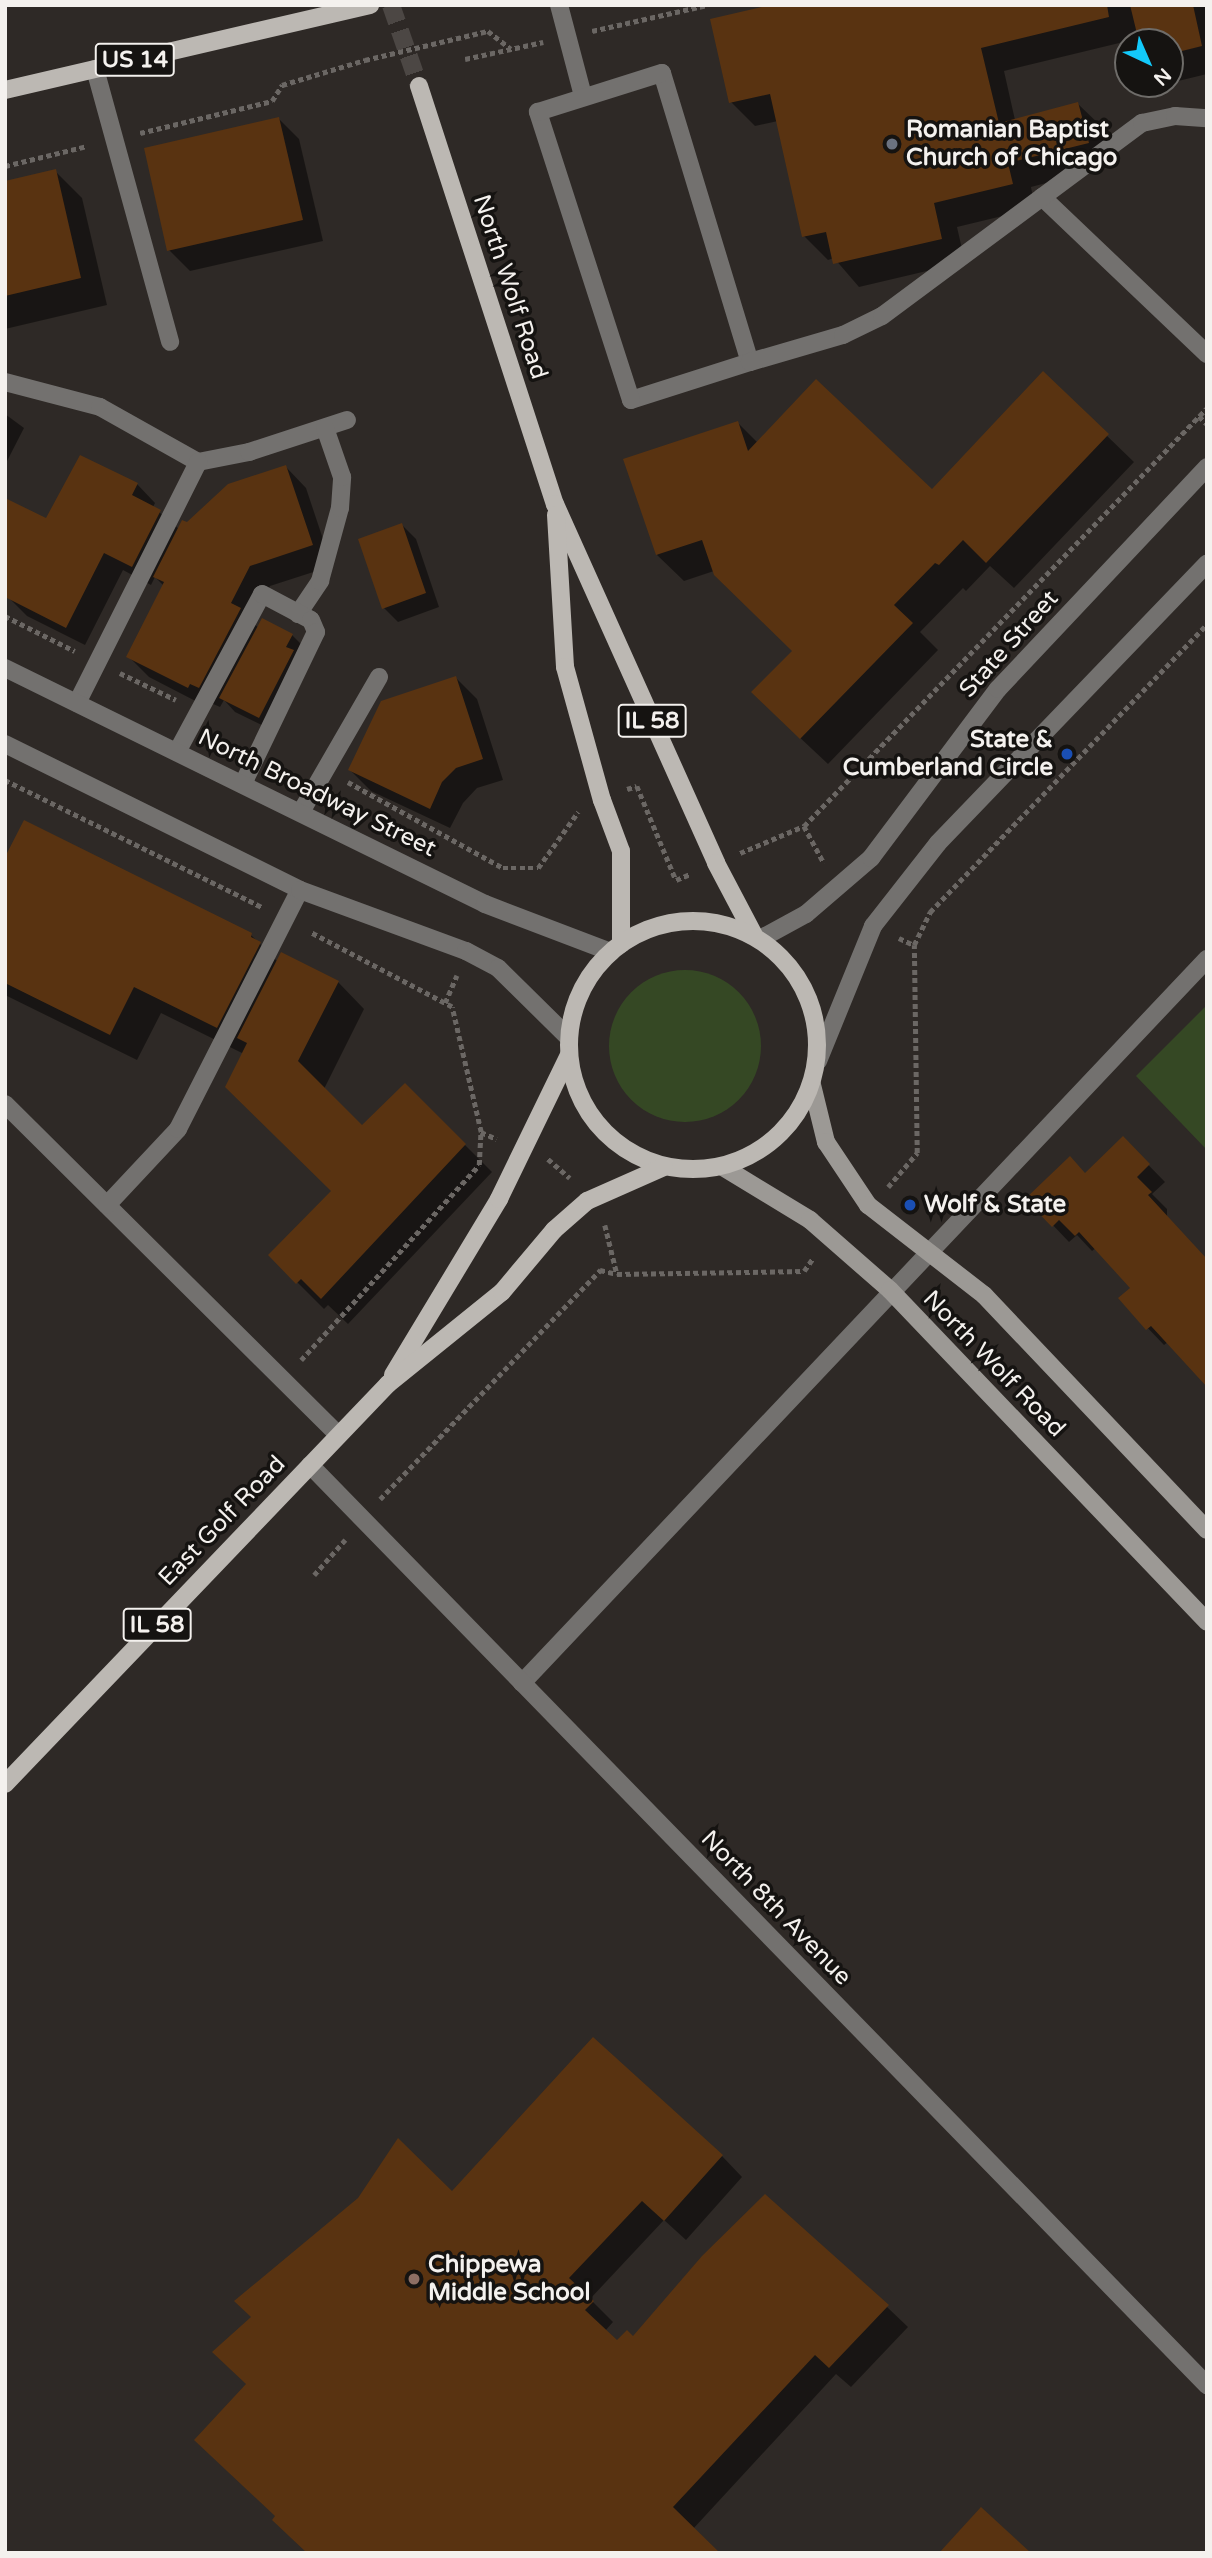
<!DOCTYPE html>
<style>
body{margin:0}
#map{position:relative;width:1212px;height:2558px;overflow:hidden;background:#2e2926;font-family:"Varela Round",sans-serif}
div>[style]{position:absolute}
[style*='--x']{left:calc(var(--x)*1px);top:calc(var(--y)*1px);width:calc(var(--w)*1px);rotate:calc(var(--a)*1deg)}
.green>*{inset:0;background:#354824}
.round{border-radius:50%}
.shadow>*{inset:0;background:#0007}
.building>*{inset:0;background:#593311}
.primary-tunnel>*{height:18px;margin-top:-9px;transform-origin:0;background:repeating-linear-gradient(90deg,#4c4744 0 18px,transparent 0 27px)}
.path>*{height:4.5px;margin-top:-2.25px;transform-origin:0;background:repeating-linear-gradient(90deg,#6b6764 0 5px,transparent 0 8.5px)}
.service>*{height:18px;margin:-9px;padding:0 9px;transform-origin:9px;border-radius:9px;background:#73716f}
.minor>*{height:18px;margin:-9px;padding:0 9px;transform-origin:9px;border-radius:9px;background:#73716f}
.tertiary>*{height:18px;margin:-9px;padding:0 9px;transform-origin:9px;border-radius:9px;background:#73716f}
.secondary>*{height:18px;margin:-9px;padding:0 9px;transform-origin:9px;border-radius:9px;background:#9c9995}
.primary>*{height:18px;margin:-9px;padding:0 9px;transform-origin:9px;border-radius:9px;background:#bcb8b3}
.primary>.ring{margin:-9px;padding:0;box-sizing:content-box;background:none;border:18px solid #bcb8b3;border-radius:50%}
.path-bridge>*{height:4.5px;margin-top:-2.25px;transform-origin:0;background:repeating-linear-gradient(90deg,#6b6764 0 5px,transparent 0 8.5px)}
.dots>*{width:19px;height:19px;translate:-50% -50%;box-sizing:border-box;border:4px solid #151311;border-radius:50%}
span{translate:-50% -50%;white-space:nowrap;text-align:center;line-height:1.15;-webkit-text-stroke:7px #151311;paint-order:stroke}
.shield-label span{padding:2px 5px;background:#151311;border:2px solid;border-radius:5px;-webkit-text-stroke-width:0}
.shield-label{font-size:23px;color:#f4f1ee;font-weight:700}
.poi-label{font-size:24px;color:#f4f1ee;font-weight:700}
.left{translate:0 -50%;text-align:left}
.right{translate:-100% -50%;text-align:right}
.street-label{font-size:24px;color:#f4f1ee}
.frame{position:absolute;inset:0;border:7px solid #f4f1ee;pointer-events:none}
.north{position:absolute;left:1114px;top:28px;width:70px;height:70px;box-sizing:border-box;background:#151311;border:2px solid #6e6c69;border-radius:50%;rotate:136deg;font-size:19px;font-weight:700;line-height:28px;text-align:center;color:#f4f1ee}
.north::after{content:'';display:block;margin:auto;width:24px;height:32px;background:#13cafb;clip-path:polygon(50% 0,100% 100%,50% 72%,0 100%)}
</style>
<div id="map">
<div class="green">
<div class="round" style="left:609px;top:970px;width:152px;height:152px"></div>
<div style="clip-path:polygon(1207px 1005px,1207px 1150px,1136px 1076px)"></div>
</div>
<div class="shadow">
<div style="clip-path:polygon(776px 5px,1207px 5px,1207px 74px,1170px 83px,1170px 42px,1141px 42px,1140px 38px,1004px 71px,1015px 120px,1078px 104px,1102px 127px,1111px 166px,1031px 187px,1035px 208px,957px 227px,965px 262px,859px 287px,834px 258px,828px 260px,804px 236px,778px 121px,755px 126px,731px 102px)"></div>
<div style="clip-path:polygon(279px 119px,299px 139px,323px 241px,190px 271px,169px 250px)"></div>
<div style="clip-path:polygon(55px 171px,82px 198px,107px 305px,5px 329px,5px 183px)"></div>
<div style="clip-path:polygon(1043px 374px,1134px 462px,1014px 588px,990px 566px,966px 591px,963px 588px,920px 632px,938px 650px,828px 764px,780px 719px,794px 651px,714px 571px,684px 581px,657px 555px,738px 423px,758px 443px,932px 491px)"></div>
<div style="clip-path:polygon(5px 414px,24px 428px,5px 465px)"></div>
<div style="clip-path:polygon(286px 467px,306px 488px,332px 566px,270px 586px,252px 622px,259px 628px,292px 635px,306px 649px,274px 731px,235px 712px,224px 700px,220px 707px,211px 703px,209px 708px,149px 677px,128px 656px,164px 586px,155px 577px,151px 585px,123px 570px,85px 645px,27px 616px,9px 598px,47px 520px,137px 484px,155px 503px,153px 507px,179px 529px)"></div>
<div style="clip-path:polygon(402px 525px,416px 539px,439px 607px,398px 622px,384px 608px)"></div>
<div style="clip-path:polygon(456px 678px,477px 699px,503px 780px,477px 788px,463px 803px,450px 828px,371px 791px,350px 770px)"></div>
<div style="clip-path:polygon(5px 861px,251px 935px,278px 962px,338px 982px,364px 1009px,324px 1089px,362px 1128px,405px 1085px,492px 1172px,348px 1324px,328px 1305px,324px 1309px,270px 1255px,333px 1191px,244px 1054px,161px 1013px,137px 1060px,5px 995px)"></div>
<div style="clip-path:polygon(1123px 1139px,1165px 1182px,1152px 1194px,1167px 1209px,1168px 1342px,1164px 1345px,1120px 1299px,1132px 1288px,1096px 1248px,1092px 1251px,1077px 1235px,1069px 1242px,1028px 1199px,1086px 1175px)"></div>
<div style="clip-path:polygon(722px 2156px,742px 2177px,686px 2240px,664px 2220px,590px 2299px,613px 2322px,605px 2331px,617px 2342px,887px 2307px,908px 2327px,851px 2387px,836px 2374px,693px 2529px,308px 2553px,452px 2193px)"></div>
</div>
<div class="building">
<div style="clip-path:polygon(771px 5px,1107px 5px,1109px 17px,981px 48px,999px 123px,1078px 102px,1089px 143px,1008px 163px,1013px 184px,934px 203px,942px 239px,833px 264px,826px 232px,802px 237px,770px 94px,729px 103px,710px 19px)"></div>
<div style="clip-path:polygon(1130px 5px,1193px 5px,1202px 46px,1170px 54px,1170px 42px,1139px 42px)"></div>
<div style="clip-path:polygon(279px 117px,303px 220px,167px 251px,144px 148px)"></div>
<div style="clip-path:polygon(56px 169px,81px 278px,5px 296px,5px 181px)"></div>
<div style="clip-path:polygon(1043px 371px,1109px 434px,986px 563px,963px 540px,939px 565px,935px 563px,894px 605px,913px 623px,800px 739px,751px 692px,792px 651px,714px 575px,702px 540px,656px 555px,623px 459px,738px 421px,748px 451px,816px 379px,932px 489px)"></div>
<div style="clip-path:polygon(80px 455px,138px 483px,132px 495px,161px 510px,132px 567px,104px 553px,66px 628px,5px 597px,5px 498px,46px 518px)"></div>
<div style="clip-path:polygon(286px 465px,313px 545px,250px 566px,231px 603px,241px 608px,199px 688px,190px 684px,188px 688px,126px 657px,164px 582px,153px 577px,182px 520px,187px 522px,228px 484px)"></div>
<div style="clip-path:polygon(402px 523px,426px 593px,382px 609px,358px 539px)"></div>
<div style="clip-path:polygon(262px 618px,293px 634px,286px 647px,294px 650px,259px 718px,219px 698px)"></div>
<div style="clip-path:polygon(456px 676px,483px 759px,456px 768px,442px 782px,430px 809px,348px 770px,381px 701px)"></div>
<div style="clip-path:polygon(24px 820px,252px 933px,251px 937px,261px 942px,217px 1028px,134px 987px,110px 1035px,5px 983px,5px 857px)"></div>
<div style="clip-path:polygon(281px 952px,339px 981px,298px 1061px,362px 1125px,405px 1083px,466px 1144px,321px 1299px,301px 1279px,296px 1284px,268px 1255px,331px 1191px,225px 1087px,247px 1043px,237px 1038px)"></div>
<div style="clip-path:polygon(1123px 1136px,1150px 1164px,1137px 1177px,1152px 1192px,1148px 1195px,1207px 1259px,1207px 1387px,1151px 1326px,1146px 1330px,1118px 1298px,1130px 1288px,1079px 1232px,1075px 1236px,1059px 1220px,1052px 1227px,1025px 1199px,1070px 1156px,1085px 1173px)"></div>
<div style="clip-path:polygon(593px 2037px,723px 2155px,664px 2221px,642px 2201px,569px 2278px,594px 2301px,585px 2310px,617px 2340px,627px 2330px,633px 2336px,702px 2256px,765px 2194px,889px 2305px,829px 2368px,815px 2355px,673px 2507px,720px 2553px,307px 2553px,272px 2520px,275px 2516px,194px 2440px,246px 2384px,212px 2352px,251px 2317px,234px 2301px,358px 2198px,398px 2138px,452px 2191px)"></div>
<div style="clip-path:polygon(981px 2507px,1031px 2553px,939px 2553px)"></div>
</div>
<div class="primary-tunnel">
<div style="--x:391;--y:5;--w:86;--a:70.9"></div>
</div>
<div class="path">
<div style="--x:488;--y:31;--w:29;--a:38"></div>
<div style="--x:592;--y:31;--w:118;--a:-12.7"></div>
<div style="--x:465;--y:59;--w:80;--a:-12.3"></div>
<div style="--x:140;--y:133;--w:136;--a:-13.6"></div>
<div style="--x:272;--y:101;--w:19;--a:-58"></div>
<div style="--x:282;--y:85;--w:87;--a:-16.8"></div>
<div style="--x:5;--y:166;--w:84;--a:-13.7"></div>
<div style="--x:1199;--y:416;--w:11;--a:45"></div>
<div style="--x:5;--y:616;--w:78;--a:26.6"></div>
<div style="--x:120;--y:673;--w:62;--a:25.7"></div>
<div style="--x:5;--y:780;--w:287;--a:26.3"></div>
<div style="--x:348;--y:782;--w:177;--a:29"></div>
<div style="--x:503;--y:868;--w:35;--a:0"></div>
<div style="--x:538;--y:868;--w:69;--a:-54.5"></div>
<div style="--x:627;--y:789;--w:10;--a:-17"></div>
<div style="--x:637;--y:786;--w:102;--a:67.5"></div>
<div style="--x:676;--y:880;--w:15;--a:-23"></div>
<div style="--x:804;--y:826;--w:42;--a:61.6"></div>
<div style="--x:740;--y:853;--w:69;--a:-22.9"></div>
<div style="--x:804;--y:826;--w:581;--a:-46.05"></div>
<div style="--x:899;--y:938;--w:17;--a:25"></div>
<div style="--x:445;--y:1003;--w:30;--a:-67"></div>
<div style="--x:481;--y:1132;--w:17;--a:24"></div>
<div style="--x:548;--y:1159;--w:29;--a:41"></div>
<div style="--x:888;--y:1187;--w:45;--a:-49.5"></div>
<div style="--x:917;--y:1153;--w:208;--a:-90.8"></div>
<div style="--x:914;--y:945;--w:37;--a:-64"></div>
<div style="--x:930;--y:912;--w:400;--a:-46.1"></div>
<div style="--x:605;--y:1225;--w:50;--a:76.2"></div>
<div style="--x:301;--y:1360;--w:264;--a:-47.6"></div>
<div style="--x:479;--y:1165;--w:33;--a:-87"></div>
<div style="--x:481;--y:1132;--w:128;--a:-103.1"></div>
<div style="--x:452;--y:1007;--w:161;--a:-152.2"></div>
<div style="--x:380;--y:1499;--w:318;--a:-46.1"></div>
<div style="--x:600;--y:1270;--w:17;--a:13"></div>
<div style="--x:617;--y:1274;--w:187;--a:-0.9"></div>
<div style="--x:804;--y:1271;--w:16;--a:-55"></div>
<div style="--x:314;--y:1575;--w:47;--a:-48.5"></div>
</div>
<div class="service">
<div style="--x:559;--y:5;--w:94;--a:75.2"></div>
<div style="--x:95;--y:69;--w:283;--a:74.6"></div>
<div style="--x:662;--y:73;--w:302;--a:73.1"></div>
<div style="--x:750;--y:362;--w:125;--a:162.3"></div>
<div style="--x:631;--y:400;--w:303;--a:-107.9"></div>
<div style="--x:538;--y:112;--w:130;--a:-17.5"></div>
<div style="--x:1042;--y:197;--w:228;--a:43.6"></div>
<div style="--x:750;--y:362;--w:97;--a:-16.2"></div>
<div style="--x:843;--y:335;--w:43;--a:-26"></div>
<div style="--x:882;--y:316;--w:324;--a:-36.6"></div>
<div style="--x:1142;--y:123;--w:34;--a:-12"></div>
<div style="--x:1175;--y:116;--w:32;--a:4"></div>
<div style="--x:5;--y:382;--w:98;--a:14.7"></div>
<div style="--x:100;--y:407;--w:112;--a:29.3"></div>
<div style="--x:198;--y:462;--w:52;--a:-11.1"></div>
<div style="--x:249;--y:452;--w:103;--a:-18.1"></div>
<div style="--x:298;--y:614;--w:40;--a:-56"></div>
<div style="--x:320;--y:581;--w:76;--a:-74.7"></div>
<div style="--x:340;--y:508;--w:31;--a:-86"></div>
<div style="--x:342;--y:477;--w:52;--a:-109.1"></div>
<div style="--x:77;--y:703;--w:270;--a:-63.3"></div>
<div style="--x:177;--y:752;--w:179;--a:-61.7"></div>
<div style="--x:262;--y:594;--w:55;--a:28"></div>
<div style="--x:311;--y:620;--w:13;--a:67"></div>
<div style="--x:316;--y:632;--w:169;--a:115.7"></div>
<div style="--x:301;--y:812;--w:156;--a:-60"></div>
<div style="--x:5;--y:1104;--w:470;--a:44.8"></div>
<div style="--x:107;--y:1205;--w:104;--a:-46.9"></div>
<div style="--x:178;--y:1129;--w:268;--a:-63"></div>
<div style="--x:522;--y:1683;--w:997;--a:-46.59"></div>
</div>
<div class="minor">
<div style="--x:310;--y:1465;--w:1285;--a:45.73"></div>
</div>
<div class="tertiary">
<div style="--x:5;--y:668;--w:535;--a:26.18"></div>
<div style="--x:485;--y:904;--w:135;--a:20.9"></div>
<div style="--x:5;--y:744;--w:329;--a:26.3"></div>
<div style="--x:300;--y:890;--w:177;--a:20.2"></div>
<div style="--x:466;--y:951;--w:36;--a:28"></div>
<div style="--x:498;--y:968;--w:98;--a:44.6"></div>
<div style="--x:760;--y:939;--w:52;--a:-28.5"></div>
<div style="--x:806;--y:914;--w:86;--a:-40.7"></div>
<div style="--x:871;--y:858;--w:211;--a:-53.1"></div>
<div style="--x:998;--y:689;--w:305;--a:-46.7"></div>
<div style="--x:818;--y:1061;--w:146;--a:-67.8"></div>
<div style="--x:873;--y:926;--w:105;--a:-51.9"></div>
<div style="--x:938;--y:843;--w:388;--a:-46.1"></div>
</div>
<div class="secondary">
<div style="--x:812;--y:1085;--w:59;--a:76.2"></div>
<div style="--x:826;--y:1142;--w:76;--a:56.3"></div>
<div style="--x:868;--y:1205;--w:147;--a:37.8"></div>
<div style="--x:984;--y:1295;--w:324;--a:46.5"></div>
<div style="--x:723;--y:1167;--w:102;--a:31.3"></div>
<div style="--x:810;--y:1220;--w:106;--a:41.2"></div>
<div style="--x:890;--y:1290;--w:459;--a:46.3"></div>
</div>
<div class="primary">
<div style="--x:419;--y:86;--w:440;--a:72"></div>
<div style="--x:555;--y:504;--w:393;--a:65.8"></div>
<div style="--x:716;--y:863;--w:81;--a:62.2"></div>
<div style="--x:5;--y:90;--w:375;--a:-13.1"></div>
<div style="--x:556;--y:515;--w:152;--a:86.6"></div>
<div style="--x:565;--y:667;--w:138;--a:74.5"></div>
<div style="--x:602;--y:800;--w:54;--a:69.6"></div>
<div style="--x:621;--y:851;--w:93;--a:90"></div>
<div class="ring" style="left:569px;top:921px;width:230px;height:230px"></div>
<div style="--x:393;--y:1375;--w:205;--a:-58.9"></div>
<div style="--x:499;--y:1199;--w:160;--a:-64.1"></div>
<div style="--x:5;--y:1784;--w:554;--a:-46.24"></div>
<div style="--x:388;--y:1384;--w:146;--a:-38.9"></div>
<div style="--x:502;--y:1292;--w:81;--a:-50"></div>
<div style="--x:554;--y:1230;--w:44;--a:-41.3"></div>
<div style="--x:587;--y:1201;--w:84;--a:-23.8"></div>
</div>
<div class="path-bridge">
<div style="--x:365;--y:60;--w:126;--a:-13.3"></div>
</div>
<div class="dots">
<div style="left:892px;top:144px;background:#6b7280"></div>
<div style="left:1067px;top:754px;background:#1a4fb4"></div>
<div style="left:910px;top:1205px;background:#1a4fb4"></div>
<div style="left:414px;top:2279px;background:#8d6e63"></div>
</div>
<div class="shield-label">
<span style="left:135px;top:60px">US 14</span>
<span style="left:652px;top:721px">IL 58</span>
<span style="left:157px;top:1625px">IL 58</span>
</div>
<div class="poi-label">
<span class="left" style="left:906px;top:144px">Romanian Baptist<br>Church of Chicago</span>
<span class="right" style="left:1053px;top:754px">State &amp;<br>Cumberland Circle</span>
<span class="left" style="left:924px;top:1205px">Wolf &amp; State</span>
<span class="left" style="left:428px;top:2279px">Chippewa<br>Middle School</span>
</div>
<div class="street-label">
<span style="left:510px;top:287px;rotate:72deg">North Wolf Road</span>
<span style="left:1009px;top:644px;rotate:-48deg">State Street</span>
<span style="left:317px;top:793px;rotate:26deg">North Broadway Street</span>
<span style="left:994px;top:1364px;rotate:46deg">North Wolf Road</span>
<span style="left:222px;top:1521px;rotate:-46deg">East Golf Road</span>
<span style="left:776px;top:1908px;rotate:46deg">North 8th Avenue</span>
</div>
<div class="frame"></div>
<div class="north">N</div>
</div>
